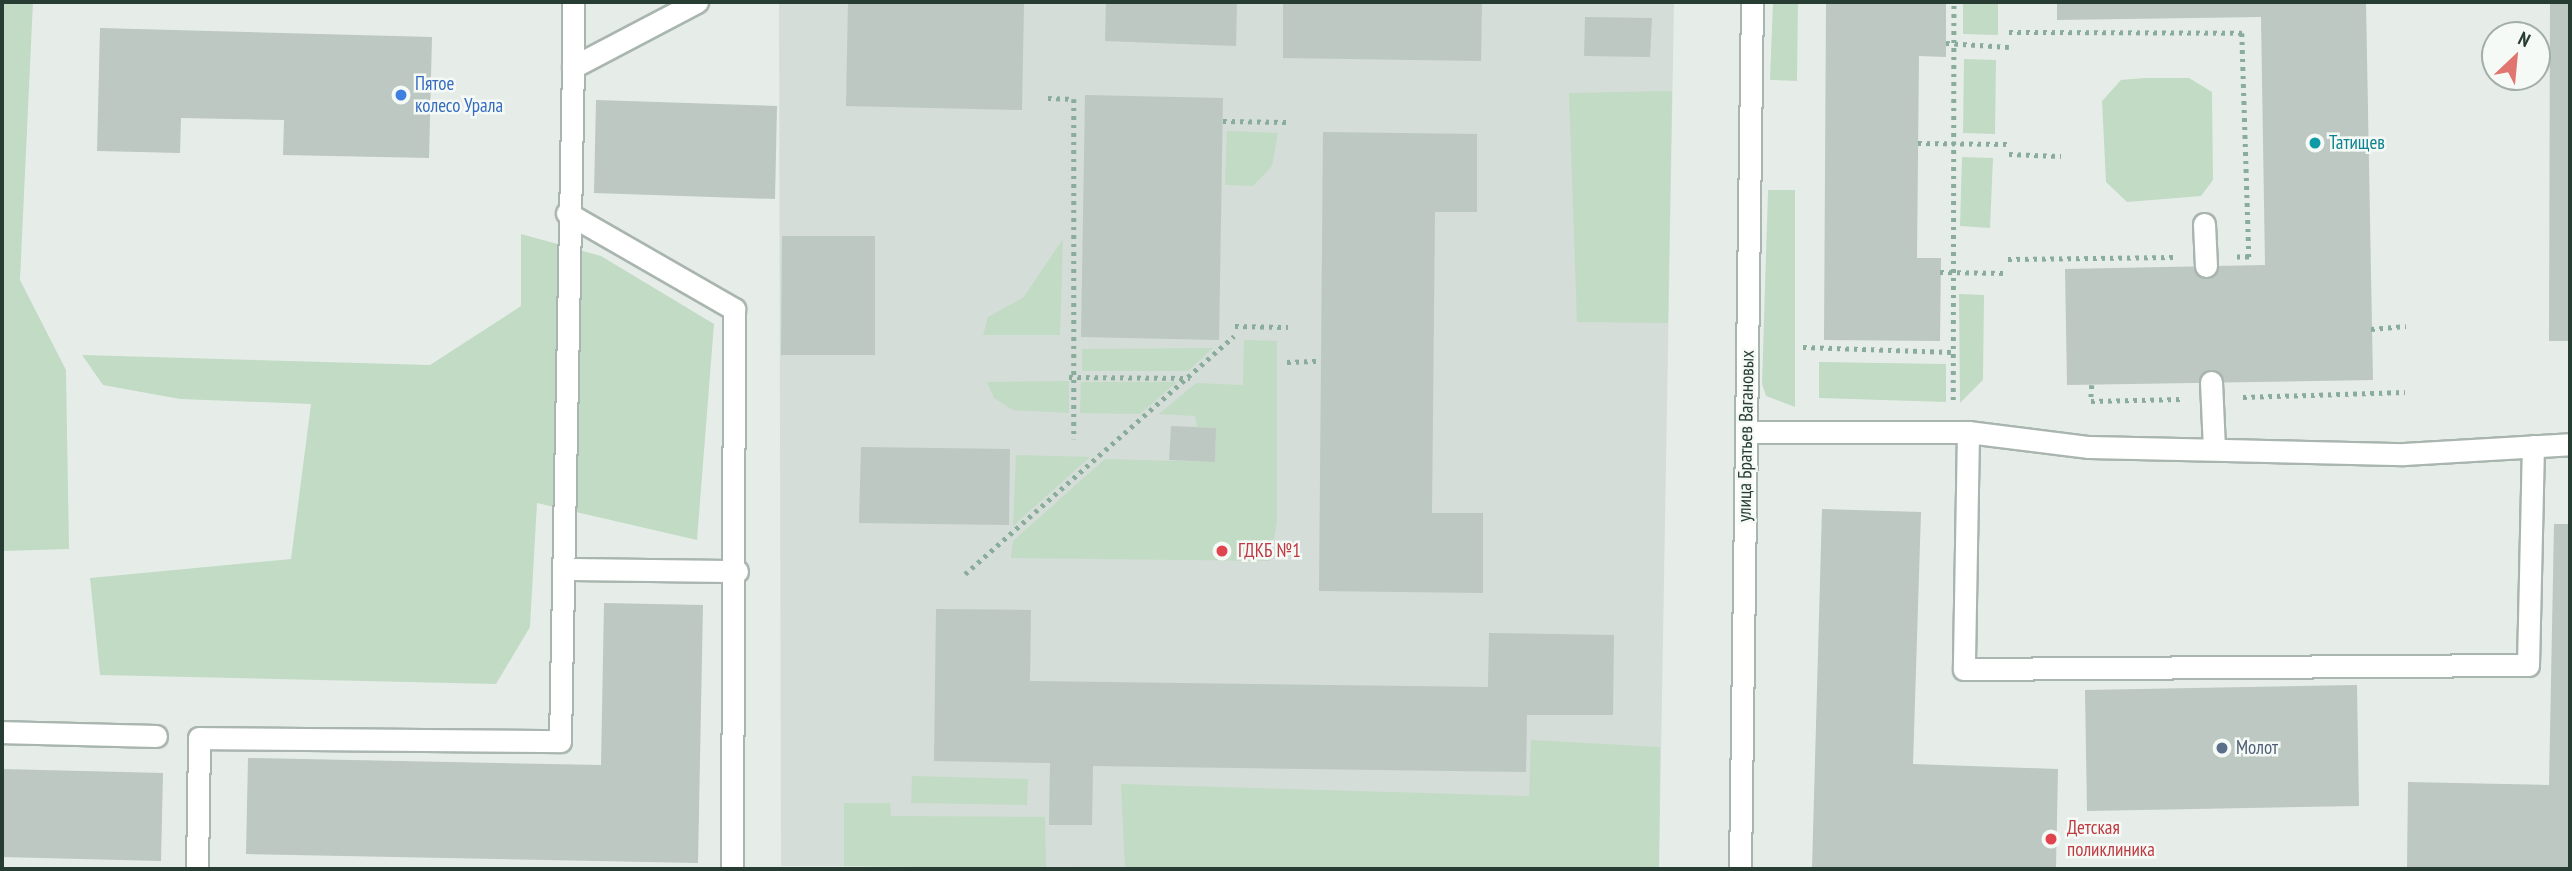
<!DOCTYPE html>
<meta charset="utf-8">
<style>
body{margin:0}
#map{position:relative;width:2572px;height:871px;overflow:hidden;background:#e6ede9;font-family:"PT Sans Narrow",sans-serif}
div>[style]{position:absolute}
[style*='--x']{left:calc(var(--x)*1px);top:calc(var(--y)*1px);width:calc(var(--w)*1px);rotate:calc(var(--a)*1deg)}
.built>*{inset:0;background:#d4ddd7}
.green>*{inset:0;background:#c2dbc4}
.building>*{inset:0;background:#bcc8c1}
.path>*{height:4.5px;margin-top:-2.25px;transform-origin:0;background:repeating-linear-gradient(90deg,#8aad9b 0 3.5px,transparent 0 8.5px)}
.roads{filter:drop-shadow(2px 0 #a9b5af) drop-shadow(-2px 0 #a9b5af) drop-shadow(0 2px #a9b5af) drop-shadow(0 -2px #a9b5af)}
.lane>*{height:21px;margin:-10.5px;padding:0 10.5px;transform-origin:10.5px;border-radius:10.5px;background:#fff}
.street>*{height:21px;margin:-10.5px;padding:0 10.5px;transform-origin:10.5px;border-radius:10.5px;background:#fff}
.dots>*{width:19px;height:19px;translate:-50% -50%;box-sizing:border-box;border:4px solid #f6faf7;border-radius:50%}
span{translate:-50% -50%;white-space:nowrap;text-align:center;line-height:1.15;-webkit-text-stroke:5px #f6faf7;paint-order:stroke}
.shop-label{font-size:19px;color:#366cbe}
.left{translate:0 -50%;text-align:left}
.culture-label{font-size:19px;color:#0d838f}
.street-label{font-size:19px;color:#273d33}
.health-label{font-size:19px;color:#be3a42}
.service-label{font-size:19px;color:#4e5e75}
.frame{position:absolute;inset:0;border:4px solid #273d33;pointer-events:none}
.north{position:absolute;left:2481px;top:21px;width:70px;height:70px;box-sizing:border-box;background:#f6faf7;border:2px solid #a3aea9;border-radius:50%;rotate:26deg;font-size:19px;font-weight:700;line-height:28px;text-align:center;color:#273d33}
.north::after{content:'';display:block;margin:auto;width:24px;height:32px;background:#e17670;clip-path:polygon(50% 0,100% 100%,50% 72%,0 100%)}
</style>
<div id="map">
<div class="built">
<div style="clip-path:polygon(779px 2px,1674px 2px,1659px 869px,781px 866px)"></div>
</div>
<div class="green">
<div style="clip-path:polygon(2px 2px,33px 2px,20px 280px,66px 370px,69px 549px,2px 551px)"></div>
<div style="clip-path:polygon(1773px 2px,1798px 2px,1797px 81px,1770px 80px)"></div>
<div style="clip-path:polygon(1963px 2px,1998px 2px,1998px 35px,1963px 34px)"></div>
<div style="clip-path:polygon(1964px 59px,1996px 60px,1995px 134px,1963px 133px)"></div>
<div style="clip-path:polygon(2144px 78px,2189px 78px,2212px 92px,2213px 180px,2201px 196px,2127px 202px,2106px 182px,2102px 101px,2121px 80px)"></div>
<div style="clip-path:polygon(1672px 91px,1668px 323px,1577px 322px,1569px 93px)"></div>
<div style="clip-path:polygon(1227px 131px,1278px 133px,1272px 166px,1253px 186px,1225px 185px)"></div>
<div style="clip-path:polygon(1962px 157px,1993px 158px,1990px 228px,1960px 226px)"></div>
<div style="clip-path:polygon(1768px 190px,1795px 190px,1795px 407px,1766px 396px,1762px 384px)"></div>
<div style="clip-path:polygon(521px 234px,601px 256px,714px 324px,697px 540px,537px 503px,530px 627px,496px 684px,100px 675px,90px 578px,291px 559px,311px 404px,180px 399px,103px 385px,82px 355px,430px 365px,521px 306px)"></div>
<div style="clip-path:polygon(1063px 239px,1060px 335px,983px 335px,988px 317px,1023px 298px)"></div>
<div style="clip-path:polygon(1959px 294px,1984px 295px,1983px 380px,1960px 403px)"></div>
<div style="clip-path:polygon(1244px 340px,1277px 341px,1277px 521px,1270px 561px,1011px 558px,1013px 541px,1105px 459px,1215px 462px,1216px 428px,1197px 427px,1195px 416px,1159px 414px,1196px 383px,1243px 385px)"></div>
<div style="clip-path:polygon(1213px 348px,1188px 371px,1082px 371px,1082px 349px)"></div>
<div style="clip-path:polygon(1819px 362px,1946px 364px,1946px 402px,1819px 398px)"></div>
<div style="clip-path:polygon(1069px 381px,1069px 413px,1013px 410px,994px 398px,987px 382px)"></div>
<div style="clip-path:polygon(1081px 382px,1177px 382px,1140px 414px,1080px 413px)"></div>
<div style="clip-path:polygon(1016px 455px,1090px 457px,1013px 526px)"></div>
<div style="clip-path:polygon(1531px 740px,1660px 747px,1659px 869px,1125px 869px,1121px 784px,1529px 796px)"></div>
<div style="clip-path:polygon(912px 776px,1028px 779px,1027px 805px,911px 803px)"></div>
<div style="clip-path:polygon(844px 803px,890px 803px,891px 816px,1045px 817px,1046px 869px,844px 866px)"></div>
</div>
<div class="building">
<div style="clip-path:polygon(848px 2px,1024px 2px,1022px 110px,846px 106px)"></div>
<div style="clip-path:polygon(1106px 2px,1237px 2px,1236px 46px,1105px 41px)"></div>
<div style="clip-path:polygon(1283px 2px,1482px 2px,1481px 61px,1283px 58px)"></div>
<div style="clip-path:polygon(1826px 2px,1946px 2px,1946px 57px,1919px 56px,1917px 258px,1941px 258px,1940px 341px,1824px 340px)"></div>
<div style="clip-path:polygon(2057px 2px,2366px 2px,2373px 380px,2067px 385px,2065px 269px,2265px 265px,2261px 17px,2057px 20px)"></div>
<div style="clip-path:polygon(2550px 2px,2570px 2px,2570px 341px,2549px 341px)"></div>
<div style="clip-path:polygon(1585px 17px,1652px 18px,1650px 57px,1584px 56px)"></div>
<div style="clip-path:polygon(100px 28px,432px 37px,429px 158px,283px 155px,284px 120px,181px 118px,180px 153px,97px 151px)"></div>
<div style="clip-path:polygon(1085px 95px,1223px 98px,1219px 340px,1081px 337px)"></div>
<div style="clip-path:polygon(596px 100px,777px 106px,775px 199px,594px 193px)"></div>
<div style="clip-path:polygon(1323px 132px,1477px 134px,1477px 212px,1435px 212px,1432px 513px,1483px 513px,1483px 593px,1319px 591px)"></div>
<div style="clip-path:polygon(782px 236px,875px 236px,875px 355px,781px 355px)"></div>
<div style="clip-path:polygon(1171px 426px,1216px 428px,1215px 462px,1169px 460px)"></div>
<div style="clip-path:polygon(861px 447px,1010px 449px,1009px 525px,859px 523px)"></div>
<div style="clip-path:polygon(1822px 509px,1921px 512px,1913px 764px,2058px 769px,2056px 869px,1812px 869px)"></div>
<div style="clip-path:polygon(2554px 524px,2570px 524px,2570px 869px,2407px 869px,2408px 782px,2549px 785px)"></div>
<div style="clip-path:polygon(604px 603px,703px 605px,698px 863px,246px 854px,248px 758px,601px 765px)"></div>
<div style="clip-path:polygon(936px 609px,1031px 610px,1030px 681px,1488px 687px,1489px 633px,1614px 635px,1613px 715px,1527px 715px,1526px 772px,1093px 766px,1092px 825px,1049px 825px,1050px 763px,934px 761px)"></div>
<div style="clip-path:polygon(2357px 685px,2359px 806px,2087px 811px,2085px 690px)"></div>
<div style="clip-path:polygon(2px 769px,163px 773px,161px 861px,2px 857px)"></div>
</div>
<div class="path">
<div style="--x:2009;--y:32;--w:233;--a:0.2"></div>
<div style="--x:2242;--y:33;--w:224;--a:88.2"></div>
<div style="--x:2249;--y:257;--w:12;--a:180"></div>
<div style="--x:1946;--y:43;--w:63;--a:3.6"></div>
<div style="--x:1048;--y:98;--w:26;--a:2"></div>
<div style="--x:1074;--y:99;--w:340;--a:90"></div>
<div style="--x:1223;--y:121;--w:67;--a:0.9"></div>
<div style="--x:1918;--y:143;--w:91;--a:0.6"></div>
<div style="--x:2009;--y:154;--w:52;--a:2.2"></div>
<div style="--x:2008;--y:259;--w:167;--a:-0.7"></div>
<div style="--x:1940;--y:272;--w:68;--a:0.8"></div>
<div style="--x:1235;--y:326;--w:53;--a:1.1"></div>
<div style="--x:2371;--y:329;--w:35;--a:-5"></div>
<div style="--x:1803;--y:347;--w:148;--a:1.9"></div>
<div style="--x:1287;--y:362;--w:34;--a:-2"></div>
<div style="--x:1069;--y:377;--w:121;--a:0.5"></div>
<div style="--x:2092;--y:385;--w:16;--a:94"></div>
<div style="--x:2091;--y:401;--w:91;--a:-1.3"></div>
<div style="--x:2243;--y:397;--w:162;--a:-1.8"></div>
<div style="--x:1953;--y:400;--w:398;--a:-89.9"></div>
<div style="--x:965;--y:574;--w:359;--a:-41.5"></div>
</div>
<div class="roads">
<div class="lane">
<div style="--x:573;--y:2;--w:65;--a:90"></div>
<div style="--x:567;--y:213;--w:193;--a:29.9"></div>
<div style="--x:734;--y:309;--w:560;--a:90.2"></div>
<div style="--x:2204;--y:224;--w:42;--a:87.3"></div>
<div style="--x:2211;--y:382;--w:67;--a:87.4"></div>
<div style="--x:1746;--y:432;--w:222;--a:0"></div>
<div style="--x:1968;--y:432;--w:122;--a:7.1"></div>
<div style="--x:2089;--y:447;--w:315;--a:1.3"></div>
<div style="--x:2404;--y:454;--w:166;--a:-3.4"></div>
<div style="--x:1968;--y:432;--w:237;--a:91"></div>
<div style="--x:1964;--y:669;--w:564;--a:-0.41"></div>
<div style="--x:2528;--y:665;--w:219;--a:-88.7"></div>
<div style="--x:563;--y:569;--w:174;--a:0.7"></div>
<div style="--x:2;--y:732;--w:154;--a:1.5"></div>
<div style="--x:197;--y:869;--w:131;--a:-89.1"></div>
<div style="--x:199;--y:738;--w:361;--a:0.5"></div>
<div style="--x:560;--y:741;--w:674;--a:-88.9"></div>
<div style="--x:573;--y:67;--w:140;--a:-27.7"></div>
</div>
<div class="street">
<div style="--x:1740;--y:869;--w:867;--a:-89.21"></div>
</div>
</div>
<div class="dots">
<div style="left:401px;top:95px;background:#3f7fe0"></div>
<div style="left:2315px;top:143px;background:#0f9aa8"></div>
<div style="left:1222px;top:551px;background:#e0444e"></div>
<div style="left:2222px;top:748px;background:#5c6f8a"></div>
<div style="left:2051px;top:839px;background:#e0444e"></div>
</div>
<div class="shop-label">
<span class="left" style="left:415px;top:95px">Пятое<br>колесо Урала</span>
</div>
<div class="culture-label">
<span class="left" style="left:2329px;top:143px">Татищев</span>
</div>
<div class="street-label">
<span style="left:1746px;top:436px;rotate:-89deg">улица Братьев Вагановых</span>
</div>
<div class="health-label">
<span class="left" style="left:1238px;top:551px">ГДКБ №1</span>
<span class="left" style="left:2067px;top:839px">Детская<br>поликлиника</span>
</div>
<div class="service-label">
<span class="left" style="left:2236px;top:748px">Молот</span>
</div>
<div class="frame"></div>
<div class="north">N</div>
</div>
